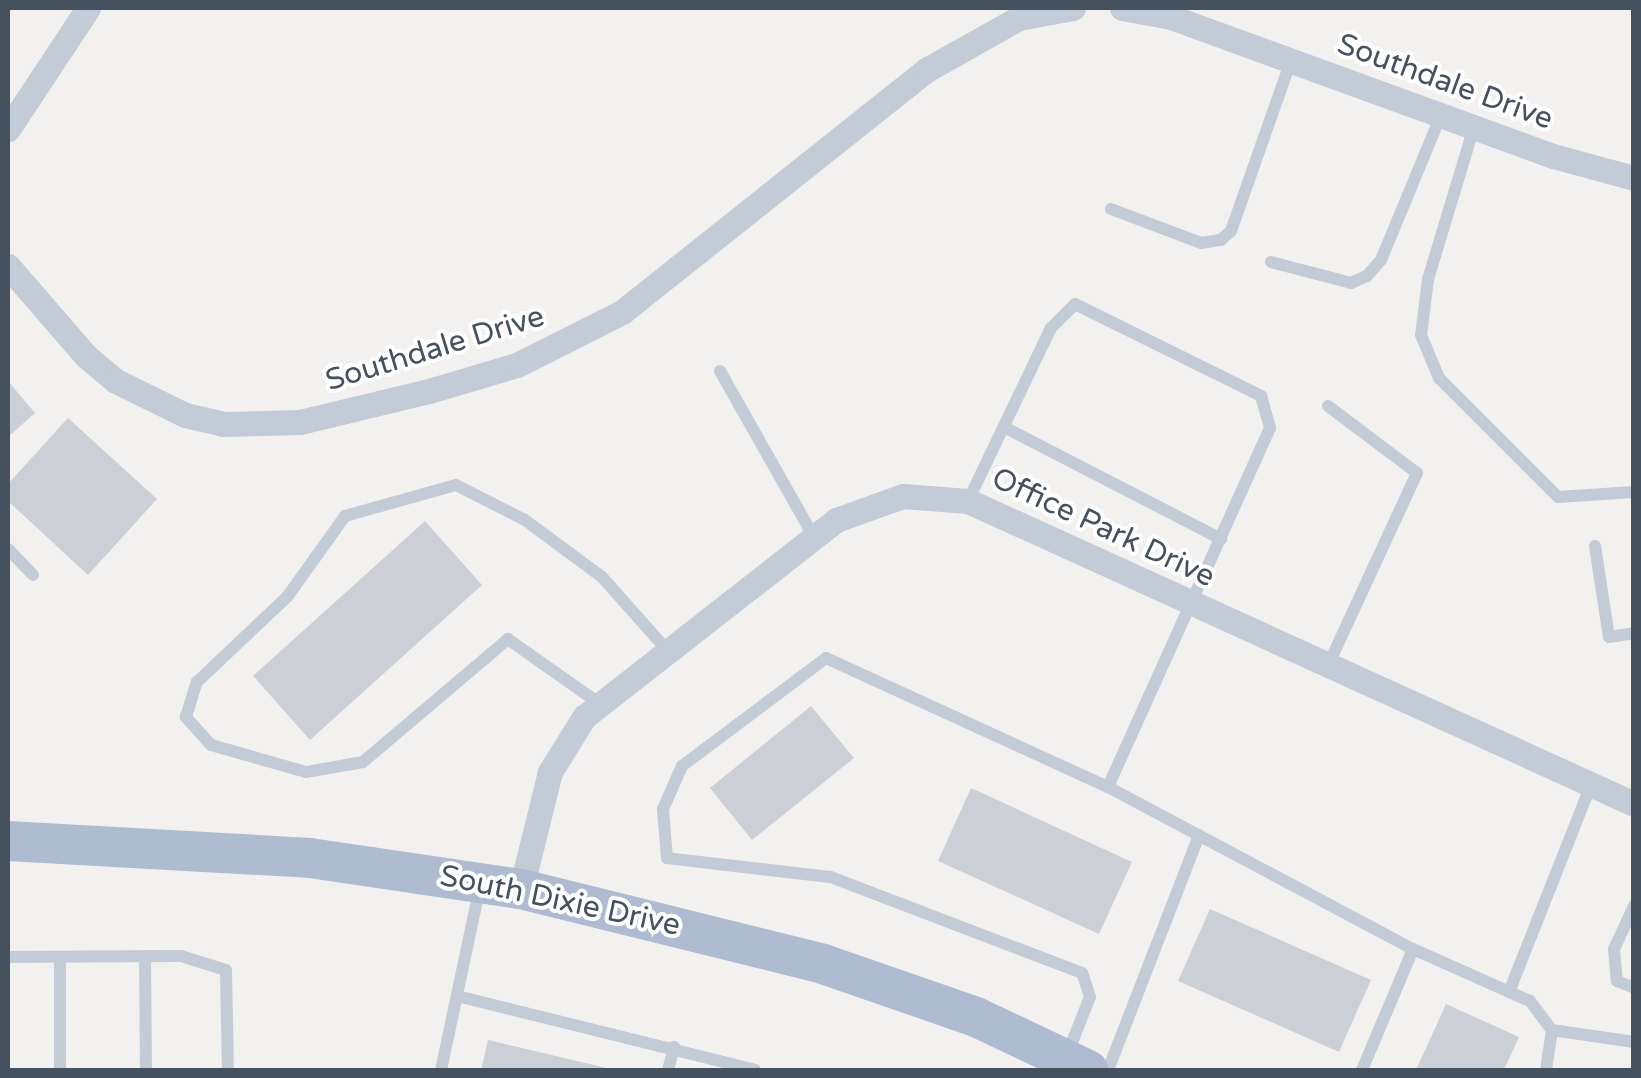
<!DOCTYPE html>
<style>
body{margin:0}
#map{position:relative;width:1641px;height:1078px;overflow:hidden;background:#f3f1f0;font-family:"Varela Round",sans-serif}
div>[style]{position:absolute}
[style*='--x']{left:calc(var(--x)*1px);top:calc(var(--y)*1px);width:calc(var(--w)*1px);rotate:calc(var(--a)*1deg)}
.building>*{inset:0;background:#cccfd6}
.service>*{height:12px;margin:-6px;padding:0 6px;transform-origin:6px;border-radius:6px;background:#c3cbd6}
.minor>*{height:25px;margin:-12.5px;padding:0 12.5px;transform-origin:12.5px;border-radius:12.5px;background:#c3cbd6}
.primary>*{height:40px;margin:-20px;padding:0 20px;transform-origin:20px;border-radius:20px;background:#aebbd1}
span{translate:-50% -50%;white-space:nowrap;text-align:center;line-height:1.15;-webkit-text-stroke:8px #fff;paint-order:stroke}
.street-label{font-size:30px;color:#465160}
.frame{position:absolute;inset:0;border:10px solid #465160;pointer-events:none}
</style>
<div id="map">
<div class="building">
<div style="clip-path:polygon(8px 381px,35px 413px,8px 437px)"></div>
<div style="clip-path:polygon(68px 418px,157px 499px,88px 575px,8px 501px,8px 484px)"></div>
<div style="clip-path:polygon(425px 521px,482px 585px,310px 740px,253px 676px)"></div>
<div style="clip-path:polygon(811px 706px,854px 758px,752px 840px,710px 788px)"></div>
<div style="clip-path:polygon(971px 788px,1132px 862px,1099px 934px,938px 861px)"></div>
<div style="clip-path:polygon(1210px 909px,1371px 980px,1339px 1052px,1178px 981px)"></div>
<div style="clip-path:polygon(1446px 1004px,1519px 1037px,1504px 1070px,1416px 1070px)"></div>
<div style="clip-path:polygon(488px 1040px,611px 1069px,611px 1070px,481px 1070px)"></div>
</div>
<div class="service">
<div style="--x:1474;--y:127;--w:159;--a:106.8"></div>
<div style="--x:1428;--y:279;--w:56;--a:97.1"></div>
<div style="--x:1421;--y:335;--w:47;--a:67.3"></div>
<div style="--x:1439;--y:378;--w:168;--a:45"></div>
<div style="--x:1558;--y:497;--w:76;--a:-3.8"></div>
<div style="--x:1111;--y:209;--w:96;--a:20.7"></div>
<div style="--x:1201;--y:243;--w:20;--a:-9"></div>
<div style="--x:1221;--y:240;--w:13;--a:-42"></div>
<div style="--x:1231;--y:231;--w:180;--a:-70.6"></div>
<div style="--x:1271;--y:262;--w:83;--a:14.7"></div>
<div style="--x:1351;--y:283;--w:17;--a:-24"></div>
<div style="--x:1367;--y:276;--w:21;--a:-49"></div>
<div style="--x:1381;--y:260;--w:157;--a:-67.5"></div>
<div style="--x:720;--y:371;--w:191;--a:60.5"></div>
<div style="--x:1328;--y:406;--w:111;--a:37"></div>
<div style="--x:1417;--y:473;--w:213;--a:114.8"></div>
<div style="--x:1008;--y:429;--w:240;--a:27.3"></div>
<div style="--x:968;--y:501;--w:192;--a:-64.4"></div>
<div style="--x:1051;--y:328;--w:34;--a:-45"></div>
<div style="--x:1075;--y:304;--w:208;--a:26.3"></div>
<div style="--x:1261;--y:396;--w:33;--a:74"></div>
<div style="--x:1270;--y:428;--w:394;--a:114.3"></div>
<div style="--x:1595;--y:546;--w:92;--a:81.3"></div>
<div style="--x:1609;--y:637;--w:25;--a:-9"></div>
<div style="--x:8;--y:549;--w:36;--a:46"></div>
<div style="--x:600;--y:704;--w:113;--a:-144.8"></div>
<div style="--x:508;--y:639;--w:190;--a:139.7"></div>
<div style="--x:363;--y:762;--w:58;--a:170"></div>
<div style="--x:306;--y:772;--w:99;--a:-164.1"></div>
<div style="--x:211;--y:745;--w:38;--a:-132"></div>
<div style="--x:186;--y:717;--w:37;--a:-73"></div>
<div style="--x:197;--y:682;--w:124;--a:-43.4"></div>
<div style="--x:287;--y:597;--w:100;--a:-54.4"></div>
<div style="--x:345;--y:516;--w:115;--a:-15.6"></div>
<div style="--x:456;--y:485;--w:77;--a:26.9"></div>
<div style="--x:525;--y:520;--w:96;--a:36.5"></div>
<div style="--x:602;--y:577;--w:99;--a:48.3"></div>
<div style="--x:1634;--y:906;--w:47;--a:114.9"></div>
<div style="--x:1614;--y:949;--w:32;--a:85"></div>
<div style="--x:1617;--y:981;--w:18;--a:22"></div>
<div style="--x:8;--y:957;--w:173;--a:-0.3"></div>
<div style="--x:181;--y:956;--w:47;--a:17.3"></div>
<div style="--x:226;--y:970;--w:100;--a:88.9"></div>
<div style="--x:60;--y:957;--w:113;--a:90"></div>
<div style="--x:145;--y:957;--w:113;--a:89.5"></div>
<div style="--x:1509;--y:992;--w:223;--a:-68.4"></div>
<div style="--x:457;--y:996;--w:307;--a:13.9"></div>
<div style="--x:1552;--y:1030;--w:83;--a:8.3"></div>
<div style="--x:1067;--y:1055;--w:62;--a:-68.4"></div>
<div style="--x:1090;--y:997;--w:25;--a:-108"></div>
<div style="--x:1082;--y:973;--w:270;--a:-159.1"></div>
<div style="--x:830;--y:877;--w:164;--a:-173.4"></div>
<div style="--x:667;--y:858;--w:49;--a:-94.7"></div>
<div style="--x:663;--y:809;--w:47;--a:-66.2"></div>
<div style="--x:682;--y:766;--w:180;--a:-36.9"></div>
<div style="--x:826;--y:658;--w:310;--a:24.6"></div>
<div style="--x:1108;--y:787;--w:345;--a:28"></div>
<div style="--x:1413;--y:949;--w:128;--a:24"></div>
<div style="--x:1530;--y:1001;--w:36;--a:53"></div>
<div style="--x:1552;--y:1030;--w:40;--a:98.5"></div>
<div style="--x:441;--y:1070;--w:187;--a:-78"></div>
<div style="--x:668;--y:1070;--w:24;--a:-75"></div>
<div style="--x:1108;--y:1070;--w:252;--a:-68.8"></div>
<div style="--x:1362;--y:1070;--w:131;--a:-67.1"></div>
</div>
<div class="minor">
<div style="--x:1122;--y:8;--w:50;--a:10.4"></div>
<div style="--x:1171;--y:17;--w:407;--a:20"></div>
<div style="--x:1553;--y:156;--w:84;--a:15.2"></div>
<div style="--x:8;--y:129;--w:145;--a:-56.5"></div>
<div style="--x:8;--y:266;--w:119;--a:49.1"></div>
<div style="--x:86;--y:356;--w:39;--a:40"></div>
<div style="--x:116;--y:381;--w:77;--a:26.2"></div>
<div style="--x:185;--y:415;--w:39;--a:13"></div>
<div style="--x:223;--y:424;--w:77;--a:-1.5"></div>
<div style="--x:300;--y:422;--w:133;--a:-13.5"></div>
<div style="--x:429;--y:391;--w:92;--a:-16.5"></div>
<div style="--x:517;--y:365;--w:118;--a:-26.8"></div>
<div style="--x:622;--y:312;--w:391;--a:-38.5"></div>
<div style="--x:928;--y:69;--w:104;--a:-29.3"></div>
<div style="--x:1019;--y:18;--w:55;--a:-10.5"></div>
<div style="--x:521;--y:889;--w:121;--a:-76.1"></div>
<div style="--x:550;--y:772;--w:65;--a:-58.3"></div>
<div style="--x:584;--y:717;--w:320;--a:-38"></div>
<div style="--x:836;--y:520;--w:71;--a:-19.7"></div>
<div style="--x:903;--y:496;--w:65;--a:4.4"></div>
<div style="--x:968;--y:501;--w:732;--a:24.46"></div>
</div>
<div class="primary">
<div style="--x:8;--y:841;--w:302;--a:3.2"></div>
<div style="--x:310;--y:858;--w:213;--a:8.4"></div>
<div style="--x:521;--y:889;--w:311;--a:13.9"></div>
<div style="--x:823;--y:964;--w:162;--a:19.1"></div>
<div style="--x:976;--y:1017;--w:124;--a:25.3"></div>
</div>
<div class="street-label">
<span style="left:1445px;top:82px;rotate:20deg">Southdale Drive</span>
<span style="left:435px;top:349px;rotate:-17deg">Southdale Drive</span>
<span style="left:1103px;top:528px;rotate:25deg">Office Park Drive</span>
<span style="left:560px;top:901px;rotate:12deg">South Dixie Drive</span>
</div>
<div class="frame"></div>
</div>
